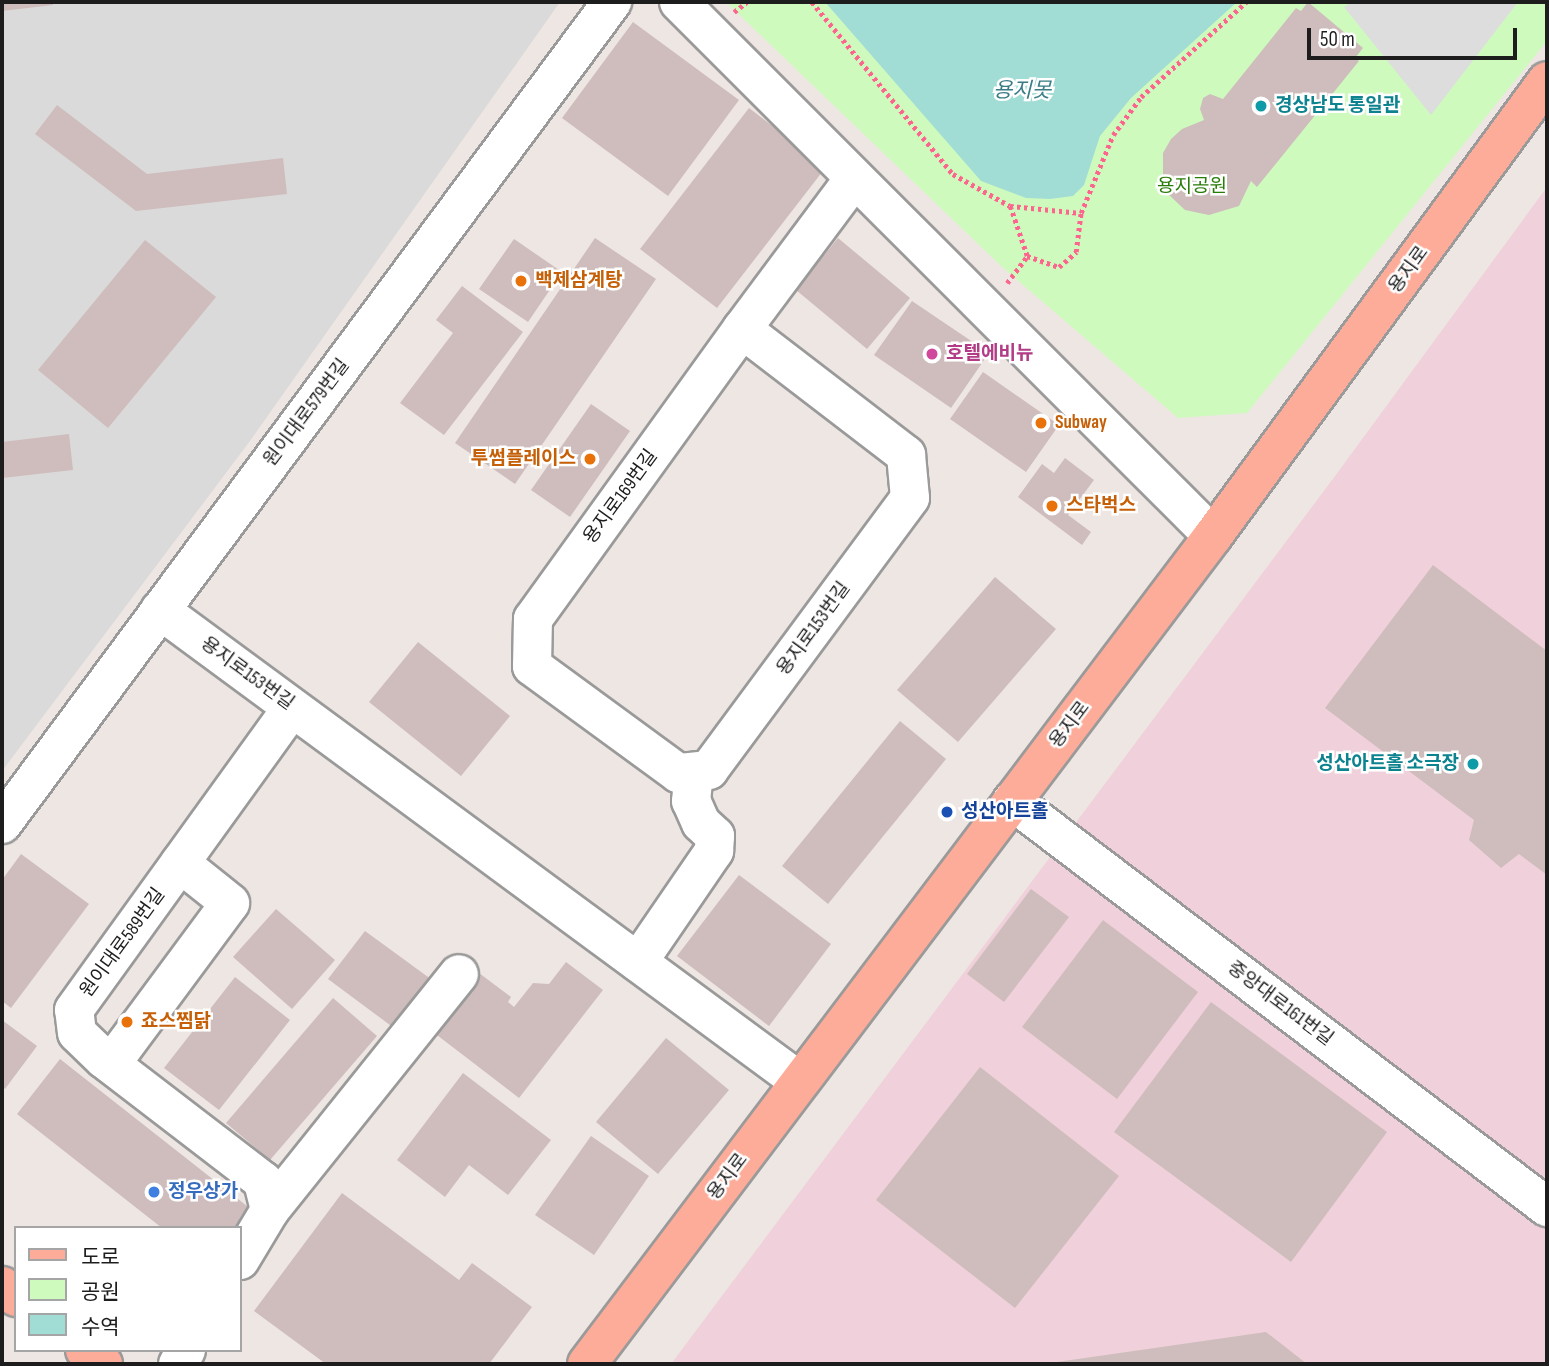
<!DOCTYPE html>
<meta charset="utf-8">
<style>
body{margin:0}
#map{position:relative;width:1549px;height:1366px;overflow:hidden;background:#eee6e2;font-family:"Sofia Sans Condensed","Noto Sans KR",sans-serif}
div>[style]{position:absolute}
[style*='--x']{left:calc(var(--x)*1px);top:calc(var(--y)*1px);width:calc(var(--w)*1px);rotate:calc(var(--a)*1deg)}
.residential>*{inset:0;background:#dbdada}
.commercial>*{inset:0;background:#f0d1db}
.park>*{inset:0;background:#cffabe}
.parking>*{inset:0;background:#ddd}
.water>*{inset:0;background:#a2ddd5}
.building>*{inset:0;background:#cebdbc}
.path>*{height:4.5px;margin-top:-2.25px;transform-origin:0;background:repeating-linear-gradient(90deg,#fc668e 0 3.5px,transparent 0 7px)}
.roads{filter:drop-shadow(2px 0 #9a9a9a) drop-shadow(-2px 0 #9a9a9a) drop-shadow(0 2px #9a9a9a) drop-shadow(0 -2px #9a9a9a)}
.minor>*{height:38px;margin:-19px;padding:0 19px;transform-origin:19px;border-radius:19px;background:#fff}
.major>*{height:38px;margin:-19px;padding:0 19px;transform-origin:19px;border-radius:19px;background:#fdac99}
.dots>*{width:19px;height:19px;translate:-50% -50%;box-sizing:border-box;border:4px solid #fff;border-radius:50%}
span{translate:-50% -50%;white-space:nowrap;text-align:center;line-height:1.15;-webkit-text-stroke:5px #fff;paint-order:stroke}
.culture-label{font-size:19px;color:#0d838f;font-weight:700}
.left{translate:0 -50%;text-align:left}
.right{translate:-100% -50%;text-align:right}
.park-label{font-size:19px;color:#2a7c09}
.street-label{font-size:19px;color:#1d1d1d}
.food-label{font-size:19px;color:#c56008;font-weight:700}
.hotel-label{font-size:19px;color:#b23c85;font-weight:700}
.transit-label{font-size:19px;color:#164399;font-weight:700}
.shop-label{font-size:19px;color:#366cbe;font-weight:700}
.water-label{font-size:21px;color:#3a7d87;font-style:italic}
.frame{position:absolute;inset:0;border:4px solid #1d1d1d;pointer-events:none}
.legend{position:absolute;left:14px;top:1226px;width:228px;height:126px;box-sizing:border-box;background:#fff;border:2px solid #a5a5a5;margin:0;padding:9px 12px;list-style:none;font-size:21px;color:#1d1d1d}
.legend li{display:flex;align-items:center;gap:14px;height:35px}
.legend b{width:35px;border:2px solid #a5a5a5}
.scale{position:absolute;left:1307px;top:28px;width:210px;height:32px;box-sizing:border-box;border:4px solid #1d1d1d;border-top:0;padding-left:9px;font-size:21px;line-height:24px;white-space:nowrap;color:#1d1d1d;-webkit-text-stroke:5px #fff;paint-order:stroke}
</style>
<div id="map">
<div class="residential">
<div style="clip-path:polygon(2px 2px,560px 2px,250px 441px,2px 771px)"></div>
</div>
<div class="commercial">
<div style="clip-path:polygon(1547px 187px,1547px 1364px,671px 1364px,1338px 472px)"></div>
</div>
<div class="park">
<div style="clip-path:polygon(726px 2px,1547px 2px,1547px 41px,1247px 413px,1178px 418px,1001px 266px)"></div>
</div>
<div class="parking">
<div style="clip-path:polygon(1352px 2px,1518px 2px,1431px 115px,1344px 7px)"></div>
</div>
<div class="water">
<div style="clip-path:polygon(825px 2px,1237px 2px,1131px 98px,1100px 136px,1084px 185px,1073px 196px,1050px 199px,1026px 198px,981px 181px)"></div>
</div>
<div class="building">
<div style="clip-path:polygon(2px 2px,53px 2px,53px 5px,2px 11px)"></div>
<div style="clip-path:polygon(1308px 2px,1363px 48px,1355px 58px,1359px 61px,1257px 187px,1251px 181px,1239px 206px,1209px 215px,1185px 210px,1167px 193px,1163px 177px,1163px 153px,1171px 139px,1182px 129px,1204px 120px,1200px 109px,1203px 98px,1210px 94px,1223px 99px,1296px 8px,1301px 11px)"></div>
<div style="clip-path:polygon(633px 22px,739px 100px,668px 196px,562px 118px)"></div>
<div style="clip-path:polygon(57px 105px,147px 174px,283px 158px,287px 194px,136px 211px,35px 134px)"></div>
<div style="clip-path:polygon(749px 108px,826px 167px,717px 308px,640px 249px)"></div>
<div style="clip-path:polygon(595px 238px,656px 279px,515px 484px,455px 443px)"></div>
<div style="clip-path:polygon(838px 238px,910px 298px,867px 349px,796px 290px)"></div>
<div style="clip-path:polygon(514px 239px,562px 272px,528px 322px,479px 289px)"></div>
<div style="clip-path:polygon(145px 240px,216px 297px,108px 428px,38px 370px)"></div>
<div style="clip-path:polygon(462px 286px,523px 332px,444px 435px,400px 403px,453px 333px,436px 320px)"></div>
<div style="clip-path:polygon(912px 301px,989px 353px,951px 408px,874px 355px)"></div>
<div style="clip-path:polygon(983px 372px,1059px 425px,1026px 472px,950px 419px)"></div>
<div style="clip-path:polygon(591px 404px,630px 431px,570px 517px,531px 490px)"></div>
<div style="clip-path:polygon(69px 434px,73px 470px,2px 478px,2px 442px)"></div>
<div style="clip-path:polygon(1065px 458px,1094px 480px,1068px 515px,1091px 532px,1082px 545px,1018px 497px,1042px 464px,1054px 473px)"></div>
<div style="clip-path:polygon(1433px 565px,1547px 651px,1547px 875px,1519px 854px,1501px 868px,1469px 840px,1474px 820px,1325px 708px)"></div>
<div style="clip-path:polygon(995px 577px,1056px 629px,958px 742px,897px 690px)"></div>
<div style="clip-path:polygon(418px 642px,510px 716px,461px 776px,369px 702px)"></div>
<div style="clip-path:polygon(900px 721px,946px 759px,828px 904px,782px 866px)"></div>
<div style="clip-path:polygon(21px 854px,89px 904px,11px 1008px,2px 1001px,2px 880px)"></div>
<div style="clip-path:polygon(739px 875px,831px 944px,769px 1026px,677px 956px)"></div>
<div style="clip-path:polygon(1031px 889px,1069px 917px,1004px 1002px,967px 974px)"></div>
<div style="clip-path:polygon(276px 909px,335px 960px,292px 1009px,233px 957px)"></div>
<div style="clip-path:polygon(1103px 920px,1198px 992px,1117px 1099px,1022px 1027px)"></div>
<div style="clip-path:polygon(365px 931px,439px 985px,402px 1034px,328px 979px)"></div>
<div style="clip-path:polygon(566px 962px,603px 990px,519px 1098px,433px 1032px,479px 973px,511px 997px,508px 1002px,514px 1007px,533px 983px,549px 984px)"></div>
<div style="clip-path:polygon(235px 977px,290px 1020px,219px 1110px,164px 1068px)"></div>
<div style="clip-path:polygon(333px 998px,377px 1036px,270px 1160px,226px 1123px)"></div>
<div style="clip-path:polygon(1211px 1002px,1387px 1132px,1291px 1262px,1114px 1132px)"></div>
<div style="clip-path:polygon(2px 1020px,37px 1046px,5px 1089px,2px 1086px)"></div>
<div style="clip-path:polygon(666px 1038px,729px 1090px,658px 1174px,596px 1122px)"></div>
<div style="clip-path:polygon(60px 1059px,252px 1210px,238px 1228px,162px 1228px,17px 1114px)"></div>
<div style="clip-path:polygon(980px 1067px,1119px 1176px,1015px 1308px,876px 1200px)"></div>
<div style="clip-path:polygon(463px 1073px,551px 1140px,508px 1195px,469px 1165px,445px 1197px,397px 1160px)"></div>
<div style="clip-path:polygon(591px 1136px,649px 1176px,594px 1255px,535px 1215px)"></div>
<div style="clip-path:polygon(342px 1193px,459px 1280px,472px 1263px,532px 1307px,489px 1364px,326px 1364px,254px 1311px)"></div>
<div style="clip-path:polygon(1266px 1332px,1307px 1364px,1051px 1364px,1050px 1363px)"></div>
</div>
<div class="path">
<div style="--x:812;--y:2;--w:222;--a:50.7"></div>
<div style="--x:953;--y:174;--w:65;--a:29.3"></div>
<div style="--x:1010;--y:206;--w:71;--a:5.6"></div>
<div style="--x:1081;--y:213;--w:84;--a:-67.7"></div>
<div style="--x:1113;--y:135;--w:47;--a:-53.6"></div>
<div style="--x:1141;--y:97;--w:142;--a:-42.1"></div>
<div style="--x:734;--y:12;--w:16;--a:-38"></div>
<div style="--x:1027;--y:256;--w:34;--a:19"></div>
<div style="--x:1059;--y:267;--w:23;--a:-41"></div>
<div style="--x:1076;--y:252;--w:39;--a:-83"></div>
<div style="--x:1007;--y:283;--w:34;--a:-53"></div>
<div style="--x:1027;--y:256;--w:53;--a:-108.8"></div>
</div>
<div class="roads">
<div class="minor">
<div style="--x:679;--y:2;--w:755;--a:45"></div>
<div style="--x:742;--y:329;--w:207;--a:37.5"></div>
<div style="--x:906;--y:455;--w:43;--a:84.7"></div>
<div style="--x:910;--y:498;--w:338;--a:126.5"></div>
<div style="--x:709;--y:770;--w:31;--a:174"></div>
<div style="--x:678;--y:773;--w:181;--a:-143.8"></div>
<div style="--x:532;--y:666;--w:47;--a:-88.8"></div>
<div style="--x:533;--y:619;--w:357;--a:-54.2"></div>
<div style="--x:742;--y:329;--w:187;--a:-53.3"></div>
<div style="--x:160;--y:610;--w:794;--a:36.39"></div>
<div style="--x:1012;--y:801;--w:672;--a:37.19"></div>
<div style="--x:2;--y:824;--w:1024;--a:-53.42"></div>
<div style="--x:638;--y:962;--w:135;--a:-55.6"></div>
<div style="--x:714;--y:851;--w:15;--a:-86"></div>
<div style="--x:715;--y:836;--w:19;--a:-137"></div>
<div style="--x:701;--y:823;--w:24;--a:-114"></div>
<div style="--x:691;--y:801;--w:29;--a:-84"></div>
<div style="--x:111;--y:1064;--w:200;--a:-53.5"></div>
<div style="--x:230;--y:903;--w:64;--a:-141.3"></div>
<div style="--x:270;--y:1210;--w:302;--a:-51.3"></div>
<div style="--x:240;--y:1260;--w:58;--a:-59"></div>
<div style="--x:270;--y:1210;--w:30;--a:-104"></div>
<div style="--x:263;--y:1181;--w:200;--a:-142.5"></div>
<div style="--x:104;--y:1059;--w:37;--a:-136"></div>
<div style="--x:77;--y:1033;--w:23;--a:-97"></div>
<div style="--x:74;--y:1010;--w:372;--a:-54.2"></div>
<div style="--x:178;--y:1364;--w:16;--a:-60"></div>
</div>
<div class="major">
<div style="--x:2;--y:1286;--w:18;--a:38"></div>
<div style="--x:85;--y:1350;--w:23;--a:38"></div>
<div style="--x:587;--y:1364;--w:1038;--a:-52.91"></div>
<div style="--x:1213;--y:536;--w:564;--a:-53.72"></div>
</div>
</div>
<div class="dots">
<div style="left:1261px;top:106px;background:#0f9aa8"></div>
<div style="left:521px;top:281px;background:#e8710a"></div>
<div style="left:932px;top:354px;background:#d1479c"></div>
<div style="left:1041px;top:423px;background:#e8710a"></div>
<div style="left:590px;top:459px;background:#e8710a"></div>
<div style="left:1052px;top:506px;background:#e8710a"></div>
<div style="left:1473px;top:764px;background:#0f9aa8"></div>
<div style="left:947px;top:812px;background:#1a4fb4"></div>
<div style="left:127px;top:1022px;background:#e8710a"></div>
<div style="left:154px;top:1192px;background:#3f7fe0"></div>
</div>
<div class="culture-label">
<span class="left" style="left:1275px;top:106px">경상남도 통일관</span>
<span class="right" style="left:1459px;top:764px">성산아트홀 소극장</span>
</div>
<div class="park-label">
<span style="left:1192px;top:187px">용지공원</span>
</div>
<div class="street-label">
<span style="left:1409px;top:270px;rotate:-54deg">용지로</span>
<span style="left:307px;top:413px;rotate:-53deg">원이대로579번길</span>
<span style="left:621px;top:497px;rotate:-54deg">용지로169번길</span>
<span style="left:814px;top:629px;rotate:-54deg">용지로153번길</span>
<span style="left:247px;top:674px;rotate:36deg">용지로153번길</span>
<span style="left:1070px;top:725px;rotate:-53deg">용지로</span>
<span style="left:123px;top:943px;rotate:-54deg">원이대로589번길</span>
<span style="left:1280px;top:1004px;rotate:37deg">중앙대로161번길</span>
<span style="left:728px;top:1177px;rotate:-53deg">용지로</span>
</div>
<div class="food-label">
<span class="left" style="left:535px;top:281px">백제삼계탕</span>
<span class="left" style="left:1055px;top:423px">Subway</span>
<span class="right" style="left:576px;top:459px">투썸플레이스</span>
<span class="left" style="left:1066px;top:506px">스타벅스</span>
<span class="left" style="left:141px;top:1022px">죠스찜닭</span>
</div>
<div class="hotel-label">
<span class="left" style="left:946px;top:354px">호텔에비뉴</span>
</div>
<div class="transit-label">
<span class="left" style="left:961px;top:812px">성산아트홀</span>
</div>
<div class="shop-label">
<span class="left" style="left:168px;top:1192px">정우상가</span>
</div>
<div class="water-label">
<span style="left:1022px;top:91px">용지못</span>
</div>
<div class="frame"></div>
<ul class="legend">
<li><b style="height:9px;background:#fdac99"></b>도로</li>
<li><b style="height:19px;background:#cffabe"></b>공원</li>
<li><b style="height:19px;background:#a2ddd5"></b>수역</li>
</ul>
<div class="scale">50 m</div>
</div>
